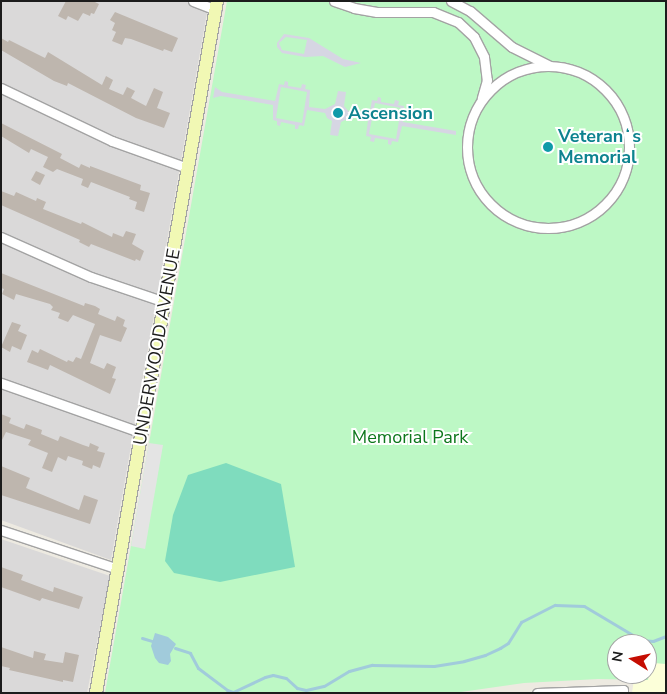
<!DOCTYPE html>
<meta charset="utf-8">
<style>
body{margin:0}
#map{position:relative;width:667px;height:694px;overflow:hidden;background:#edeae1;font-family:"Nunito Sans",sans-serif}
div>[style]{position:absolute}
[style*='--x']{left:calc(var(--x)*1px);top:calc(var(--y)*1px);width:calc(var(--w)*1px);rotate:calc(var(--a)*1deg)}
.residential>*{inset:0;background:#dad9d9}
.education>*{inset:0;background:#fcffd9}
.park>*{inset:0;background:#bdf8c5}
.pitch>*{inset:0;background:#7fdcbe}
.parking>*{inset:0;background:#e4e4e4}
.plaza>*{inset:0;background:#d6d6e3}
.water>*{inset:0;background:#a1cbdb}
.stream>*{height:3px;margin:-1.5px;padding:0 1.5px;transform-origin:1.5px;border-radius:1.5px;background:#a1cbdb}
.building>*{inset:0;background:#beb6ae}
.roads{filter:drop-shadow(1px 0 #a3a3a3) drop-shadow(-1px 0 #a3a3a3) drop-shadow(0 1px #a3a3a3) drop-shadow(0 -1px #a3a3a3)}
.street>*{height:9px;margin:-4.5px;padding:0 4.5px;transform-origin:4.5px;border-radius:4.5px;background:#fff}
.street>.ring{margin:-4.5px;padding:0;box-sizing:content-box;background:none;border:9px solid #fff;border-radius:50%}
.secondary>*{height:12px;margin:-6px;padding:0 6px;transform-origin:6px;border-radius:6px;background:#f1f8b4}
.dots>*{width:14px;height:14px;translate:-50% -50%;box-sizing:border-box;border:2px solid #fff;border-radius:50%}
span{translate:-50% -50%;white-space:nowrap;text-align:center;line-height:1.15;-webkit-text-stroke:4px #fff;paint-order:stroke}
.culture-label{font-size:18px;color:#0d838f;font-weight:700}
.left{translate:0 -50%;text-align:left}
.street-label{font-size:18px;color:#1c1c1c}
.park-label{font-size:18px;color:#0c771b}
.frame{position:absolute;inset:0;border:2px solid #1c1c1c;pointer-events:none}
.north{position:absolute;left:607px;top:634px;width:50px;height:50px;box-sizing:border-box;background:#fff;border:1px solid #a4a4a4;border-radius:50%;rotate:280deg;font-size:14px;font-weight:700;line-height:20px;text-align:center;color:#1c1c1c}
.north::after{content:'';display:block;margin:auto;width:18px;height:22px;background:#c50d02;clip-path:polygon(50% 0,100% 100%,50% 72%,0 100%)}
</style>
<div id="map">
<div class="residential">
<div style="clip-path:polygon(1px 1px,209px 1px,111px 560px,1px 520px)"></div>
<div style="clip-path:polygon(1px 539px,110px 576px,87px 693px,1px 693px)"></div>
</div>
<div class="education">
<div style="clip-path:polygon(654px 662px,666px 664px,666px 693px,632px 693px,634px 679px,648px 680px,650px 667px)"></div>
</div>
<div class="park">
<div style="clip-path:polygon(evenodd,227px 1px,666px 1px,666px 664px,654px 663px,650px 667px,648px 680px,598px 679px,524px 683px,454px 693px,105px 693px,227px 1px,617px 644px,647px 644px,647px 674px,617px 674px,617px 644px)"></div>
</div>
<div class="pitch">
<div style="clip-path:polygon(226px 463px,281px 484px,295px 567px,220px 582px,174px 573px,165px 561px,173px 515px,188px 475px)"></div>
</div>
<div class="parking">
<div style="clip-path:polygon(149px 443px,163px 445px,145px 549px,131px 546px)"></div>
</div>
<div class="plaza">
<div style="clip-path:polygon(evenodd,284px 34px,309px 38px,343px 59px,361px 63px,345px 67px,323px 56px,305px 57px,282px 53px,277px 47px,277px 43px,284px 34px,286px 37px,307px 40px,304px 54px,282px 50px,279px 43px,286px 37px)"></div>
<div style="clip-path:polygon(evenodd,285px 81px,288px 82px,288px 86px,301px 88px,302px 84px,306px 85px,305px 89px,310px 90px,309px 107px,325px 109px,335px 104px,338px 91px,346px 92px,344px 106px,351px 114px,369px 116px,372px 100px,377px 101px,378px 97px,381px 98px,381px 102px,394px 104px,395px 100px,399px 101px,398px 105px,404px 106px,403px 122px,456px 131px,456px 135px,402px 126px,398px 142px,392px 141px,391px 145px,388px 144px,388px 140px,375px 138px,374px 142px,370px 141px,371px 137px,366px 136px,368px 120px,351px 117px,341px 122px,338px 136px,330px 135px,332px 121px,327px 118px,325px 113px,307px 110px,304px 126px,299px 125px,298px 129px,295px 129px,295px 125px,281px 122px,280px 126px,277px 125px,277px 121px,273px 120px,273px 105px,221px 96px,213px 98px,215px 87px,222px 92px,275px 101px,279px 84px,284px 85px,285px 81px,281px 87px,307px 92px,302px 123px,276px 118px,281px 87px,285px 81px,375px 103px,401px 108px,396px 139px,369px 134px,375px 103px)"></div>
</div>
<div class="water">
<div style="clip-path:polygon(155px 633px,168px 637px,176px 644px,170px 654px,171px 661px,168px 665px,159px 663px,155px 658px,151px 646px)"></div>
</div>
<div class="stream">
<div style="--x:142;--y:638;--w:10;--a:17"></div>
<div style="--x:175;--y:648;--w:16;--a:18"></div>
<div style="--x:190;--y:653;--w:17;--a:62"></div>
<div style="--x:198;--y:668;--w:36;--a:37"></div>
<div style="--x:227;--y:690;--w:6;--a:18"></div>
<div style="--x:233;--y:692;--w:35;--a:-25"></div>
<div style="--x:265;--y:677;--w:8;--a:-14"></div>
<div style="--x:273;--y:675;--w:13;--a:13"></div>
<div style="--x:286;--y:678;--w:15;--a:42"></div>
<div style="--x:297;--y:688;--w:9;--a:13"></div>
<div style="--x:306;--y:690;--w:18;--a:-13"></div>
<div style="--x:324;--y:686;--w:29;--a:-31"></div>
<div style="--x:349;--y:671;--w:24;--a:-15"></div>
<div style="--x:372;--y:665;--w:62;--a:0.9"></div>
<div style="--x:434;--y:666;--w:30;--a:-9"></div>
<div style="--x:464;--y:661;--w:22;--a:-16"></div>
<div style="--x:485;--y:655;--w:17;--a:-25"></div>
<div style="--x:500;--y:648;--w:9;--a:-32"></div>
<div style="--x:508;--y:643;--w:25;--a:-58"></div>
<div style="--x:521;--y:622;--w:38;--a:-27"></div>
<div style="--x:555;--y:605;--w:29;--a:2"></div>
<div style="--x:584;--y:606;--w:66;--a:30.8"></div>
<div style="--x:641;--y:640;--w:12;--a:5"></div>
<div style="--x:653;--y:641;--w:14;--a:-21"></div>
</div>
<div class="building">
<div style="clip-path:polygon(66px 1px,93px 1px,99px 4px,94px 14px,91px 13px,90px 16px,83px 13px,78px 21px,68px 16px,66px 20px,58px 16px)"></div>
<div style="clip-path:polygon(115px 12px,178px 38px,172px 52px,164px 49px,163px 51px,131px 39px,125px 38px,122px 45px,112px 41px,116px 32px,112px 30px,115px 23px,110px 20px)"></div>
<div style="clip-path:polygon(1px 38px,8px 42px,9px 40px,45px 58px,48px 52px,102px 85px,106px 76px,113px 80px,109px 89px,123px 95px,127px 87px,135px 91px,131px 98px,146px 106px,154px 88px,163px 92px,157px 108px,170px 113px,164px 128px,136px 118px,68px 83px,67px 86px,54px 81px,1px 50px)"></div>
<div style="clip-path:polygon(1px 123px,62px 154px,60px 158px,79px 168px,81px 164px,90px 168px,90px 166px,141px 185px,140px 190px,150px 193px,144px 212px,135px 209px,137px 202px,129px 199px,130px 197px,91px 182px,88px 188px,81px 185px,83px 179px,57px 169px,53px 172px,43px 167px,48px 157px,31px 149px,29px 153px,1px 136px)"></div>
<div style="clip-path:polygon(36px 171px,45px 175px,40px 185px,31px 180px)"></div>
<div style="clip-path:polygon(1px 191px,14px 196px,16px 192px,36px 201px,37px 198px,46px 202px,43px 209px,81px 224px,82px 222px,112px 237px,113px 233px,123px 237px,126px 231px,136px 234px,132px 244px,144px 251px,140px 261px,136px 259px,135px 261px,91px 244px,89px 247px,79px 242px,80px 240px,1px 205px)"></div>
<div style="clip-path:polygon(1px 273px,84px 306px,85px 303px,95px 306px,100px 309px,98px 314px,115px 321px,117px 316px,125px 320px,123px 326px,127px 328px,121px 342px,100px 335px,90px 363px,104px 369px,107px 363px,116px 367px,112px 378px,116px 379px,110px 394px,50px 365px,48px 370px,27px 362px,32px 350px,38px 353px,40px 349px,67px 362px,68px 360px,73px 362px,76px 357px,81px 359px,95px 324px,73px 315px,68px 322px,58px 318px,60px 313px,51px 310px,53px 307px,50px 304px,16px 294px,14px 300px,2px 294px,4px 289px,1px 288px)"></div>
<div style="clip-path:polygon(12px 322px,21px 325px,18px 331px,27px 335px,21px 350px,12px 346px,10px 352px,1px 347px)"></div>
<div style="clip-path:polygon(1px 414px,11px 418px,9px 423px,24px 429px,26px 424px,42px 430px,41px 434px,58px 441px,60px 436px,83px 445px,89px 447px,90px 443px,99px 447px,97px 451px,105px 453px,100px 468px,93px 465px,92px 469px,82px 465px,83px 461px,68px 456px,66px 461px,58px 457px,52px 472px,42px 468px,48px 453px,28px 445px,31px 440px,6px 432px,1px 442px)"></div>
<div style="clip-path:polygon(1px 466px,30px 478px,26px 488px,79px 510px,84px 495px,98px 500px,90px 524px,1px 495px)"></div>
<div style="clip-path:polygon(1px 567px,23px 575px,21px 580px,53px 592px,54px 587px,83px 597px,79px 609px,42px 598px,40px 601px,1px 587px)"></div>
<div style="clip-path:polygon(1px 647px,33px 658px,34px 651px,46px 654px,44px 660px,63px 663px,65px 652px,79px 655px,73px 682px,63px 680px,63px 682px,9px 670px,10px 668px,1px 666px)"></div>
</div>
<div class="roads">
<div class="street">
<div style="--x:193;--y:1;--w:25;--a:21"></div>
<div style="--x:334;--y:1;--w:21;--a:19"></div>
<div style="--x:354;--y:8;--w:23;--a:10"></div>
<div style="--x:377;--y:12;--w:56;--a:0"></div>
<div style="--x:433;--y:12;--w:27;--a:22"></div>
<div style="--x:458;--y:22;--w:22;--a:43"></div>
<div style="--x:474;--y:37;--w:22;--a:63"></div>
<div style="--x:484;--y:57;--w:23;--a:83"></div>
<div style="--x:487;--y:80;--w:19;--a:106"></div>
<div style="--x:451;--y:1;--w:21;--a:28"></div>
<div style="--x:470;--y:11;--w:55;--a:40.6"></div>
<div style="--x:512;--y:47;--w:42;--a:26.6"></div>
<div class="ring" style="left:467px;top:66px;width:153px;height:153px"></div>
<div style="--x:1;--y:88;--w:123;--a:25.5"></div>
<div style="--x:112;--y:141;--w:81;--a:19.6"></div>
<div style="--x:1;--y:237;--w:98;--a:24"></div>
<div style="--x:91;--y:277;--w:78;--a:18.7"></div>
<div style="--x:1;--y:383;--w:150;--a:19.5"></div>
<div style="--x:1;--y:530;--w:123;--a:18.4"></div>
<div style="--x:537;--y:693;--w:86;--a:-2"></div>
<div style="--x:623;--y:690;--w:3;--a:90"></div>
</div>
<div class="secondary">
<div style="--x:96;--y:693;--w:702;--a:-80.08"></div>
</div>
</div>
<div class="dots">
<div style="left:338px;top:113px;background:#0f9aa8"></div>
<div style="left:548px;top:147px;background:#0f9aa8"></div>
</div>
<div class="culture-label">
<span class="left" style="left:348px;top:113px">Ascension</span>
<span class="left" style="left:558px;top:147px">Veteranʻs<br>Memorial</span>
</div>
<div class="street-label">
<span style="left:157px;top:347px;rotate:-80deg">UNDERWOOD AVENUE</span>
</div>
<div class="park-label">
<span style="left:410px;top:437px">Memorial Park</span>
</div>
<div class="frame"></div>
<div class="north">N</div>
</div>
